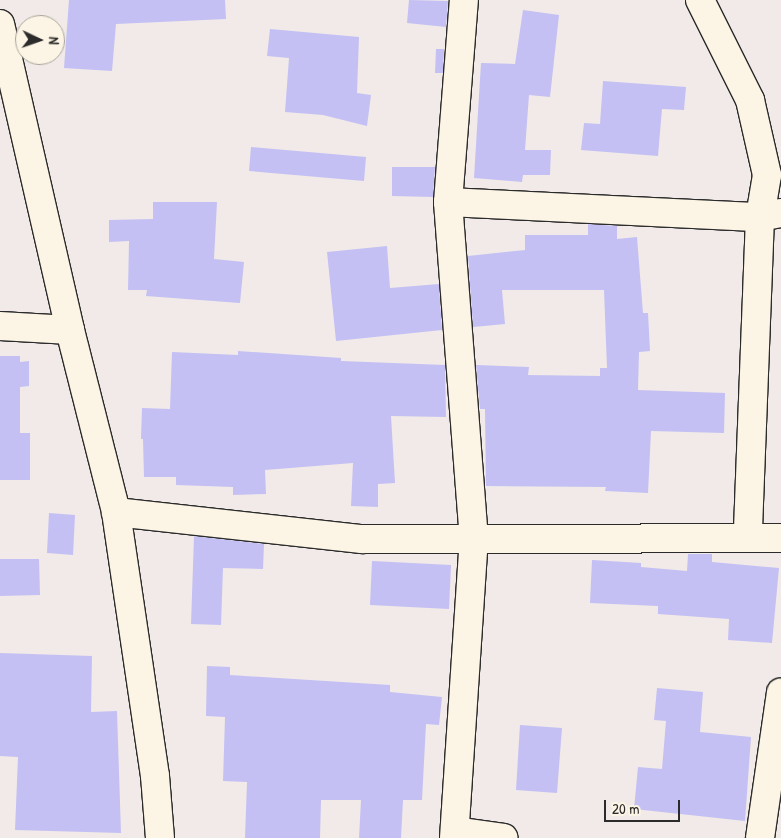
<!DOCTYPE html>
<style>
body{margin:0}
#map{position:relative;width:781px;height:838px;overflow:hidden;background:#f1eae8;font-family:"Patrick Hand",sans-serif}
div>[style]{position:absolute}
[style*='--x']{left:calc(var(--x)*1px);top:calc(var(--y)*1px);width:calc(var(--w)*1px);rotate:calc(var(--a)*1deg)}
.building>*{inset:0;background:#c4c0f3}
.roads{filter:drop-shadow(1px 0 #2b2b2b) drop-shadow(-1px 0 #2b2b2b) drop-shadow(0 1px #2b2b2b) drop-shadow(0 -1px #2b2b2b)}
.minor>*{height:28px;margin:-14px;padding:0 14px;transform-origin:14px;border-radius:14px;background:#fcf5e5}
.major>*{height:28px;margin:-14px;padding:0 14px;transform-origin:14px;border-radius:14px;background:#fcf5e5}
span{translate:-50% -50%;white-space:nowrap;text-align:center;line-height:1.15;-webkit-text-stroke:4.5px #fcf5e5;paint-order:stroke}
.north{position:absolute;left:15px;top:15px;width:50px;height:50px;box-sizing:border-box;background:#fcf5e5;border:1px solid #a8a49b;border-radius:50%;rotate:93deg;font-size:14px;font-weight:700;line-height:20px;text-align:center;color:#2b2b2b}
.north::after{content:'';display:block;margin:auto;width:18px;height:22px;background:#2b2b2b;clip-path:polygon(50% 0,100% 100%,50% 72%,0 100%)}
.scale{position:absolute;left:604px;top:800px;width:76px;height:22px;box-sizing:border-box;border:2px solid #2b2b2b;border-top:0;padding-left:6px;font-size:15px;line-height:18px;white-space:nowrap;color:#2b2b2b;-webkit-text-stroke:4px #fcf5e5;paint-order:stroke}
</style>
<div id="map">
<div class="building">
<div style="clip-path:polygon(69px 0,225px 0,226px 19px,116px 24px,112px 71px,64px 68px)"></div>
<div style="clip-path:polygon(409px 0,448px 1px,446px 27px,407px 23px)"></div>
<div style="clip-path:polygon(523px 10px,559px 15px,550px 97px,529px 95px,525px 150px,551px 150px,550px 175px,523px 175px,522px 182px,474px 178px,481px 63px,515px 64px)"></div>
<div style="clip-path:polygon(270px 29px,359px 37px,357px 93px,371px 95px,367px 126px,323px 115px,285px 112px,289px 58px,267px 56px)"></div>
<div style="clip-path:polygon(436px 49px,444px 49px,443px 73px,435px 73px)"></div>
<div style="clip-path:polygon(603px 81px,686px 87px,684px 110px,662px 109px,658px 156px,581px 150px,584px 123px,600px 124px)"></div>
<div style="clip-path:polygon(251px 147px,366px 157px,364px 181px,249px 171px)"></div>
<div style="clip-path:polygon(392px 167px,435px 167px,433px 197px,392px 196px)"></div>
<div style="clip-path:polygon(153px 202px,217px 202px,214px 259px,244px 262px,240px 303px,146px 296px,147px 290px,128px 290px,129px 241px,109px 242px,109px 220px,153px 219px)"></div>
<div style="clip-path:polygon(588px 224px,617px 226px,617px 239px,637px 237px,643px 313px,648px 313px,650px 351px,639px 352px,638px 390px,725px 393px,724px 433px,651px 431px,648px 493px,605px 491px,606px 487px,486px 486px,485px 409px,480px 409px,476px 365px,529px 367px,528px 375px,600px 376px,600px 368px,607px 368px,604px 290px,502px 290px,505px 324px,473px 327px,468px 256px,525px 250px,525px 235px,588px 235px)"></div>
<div style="clip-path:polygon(387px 246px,390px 288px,439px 284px,442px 330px,336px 341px,327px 252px)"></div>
<div style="clip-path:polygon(238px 351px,341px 358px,341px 361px,445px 365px,446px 417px,391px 416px,395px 483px,378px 484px,378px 507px,351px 506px,353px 463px,265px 470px,266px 494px,233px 495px,233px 487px,176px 485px,176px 477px,144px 477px,143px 439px,141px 439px,142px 408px,170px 409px,172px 352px,238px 355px)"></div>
<div style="clip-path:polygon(0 356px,20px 356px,20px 362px,29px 361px,29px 386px,20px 387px,20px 433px,30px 433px,30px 480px,0 480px)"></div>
<div style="clip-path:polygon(49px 513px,75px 515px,73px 555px,47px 553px)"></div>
<div style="clip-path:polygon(194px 536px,264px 544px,263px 569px,223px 568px,221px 625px,191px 624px)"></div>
<div style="clip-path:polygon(688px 554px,712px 554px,712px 562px,779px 568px,772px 643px,728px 640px,729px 619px,658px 614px,658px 606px,590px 603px,592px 560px,641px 563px,641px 567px,687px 571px)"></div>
<div style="clip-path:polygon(0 559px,39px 559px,40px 595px,0 596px)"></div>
<div style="clip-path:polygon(372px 561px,451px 565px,449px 609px,370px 605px)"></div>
<div style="clip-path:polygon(0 653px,92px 656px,91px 712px,117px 711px,121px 833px,15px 830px,18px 757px,0 756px)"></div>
<div style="clip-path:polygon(207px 666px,230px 667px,230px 675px,390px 685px,390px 692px,442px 697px,439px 725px,426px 724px,422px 800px,403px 800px,401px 838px,359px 838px,361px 800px,321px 800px,320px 838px,245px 838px,247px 782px,223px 781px,225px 717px,206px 716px)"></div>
<div style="clip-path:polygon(657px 688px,703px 692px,700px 732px,751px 737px,745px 821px,634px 809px,638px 767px,662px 769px,666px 721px,654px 720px)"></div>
<div style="clip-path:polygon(520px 725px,562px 728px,557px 793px,516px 790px)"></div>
</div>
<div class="roads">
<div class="minor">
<div style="--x:700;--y:0;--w:112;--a:63.4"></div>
<div style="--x:750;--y:100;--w:77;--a:77.2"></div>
<div style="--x:767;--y:175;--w:43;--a:99.5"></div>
<div style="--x:760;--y:217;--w:319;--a:92.2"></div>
<div style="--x:448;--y:202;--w:312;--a:2.8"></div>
<div style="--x:760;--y:217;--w:21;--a:-11"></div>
<div style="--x:0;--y:326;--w:70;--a:3.3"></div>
<div style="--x:116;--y:512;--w:247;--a:6.3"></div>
<div style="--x:362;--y:539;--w:419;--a:-0.1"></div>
<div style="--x:455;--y:831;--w:49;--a:8.1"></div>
<div style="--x:454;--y:838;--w:299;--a:-86.2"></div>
<div style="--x:474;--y:540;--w:339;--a:-94.4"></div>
<div style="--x:448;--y:202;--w:203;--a:-85.5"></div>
<div style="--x:760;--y:838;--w:147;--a:-81.8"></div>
</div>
<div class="major">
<div style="--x:0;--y:24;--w:314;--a:77.1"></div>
<div style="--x:70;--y:330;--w:188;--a:75.8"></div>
<div style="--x:116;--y:512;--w:267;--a:81.6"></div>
<div style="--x:155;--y:776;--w:62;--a:85.4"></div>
</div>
</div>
<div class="north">N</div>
<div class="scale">20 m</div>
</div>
